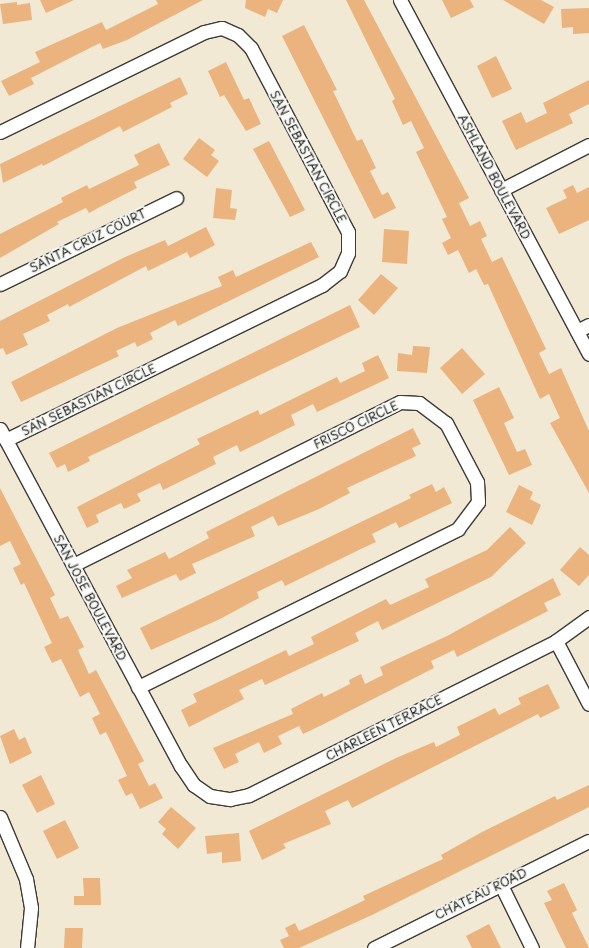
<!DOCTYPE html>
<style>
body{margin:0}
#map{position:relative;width:589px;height:948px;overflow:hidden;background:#f1e9d4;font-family:"Playpen Sans",sans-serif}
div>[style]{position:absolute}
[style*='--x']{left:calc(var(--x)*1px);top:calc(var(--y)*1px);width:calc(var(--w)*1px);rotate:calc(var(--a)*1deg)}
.building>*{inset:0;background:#ebb37e}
.roads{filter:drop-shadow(1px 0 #3c3b38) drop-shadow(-1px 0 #3c3b38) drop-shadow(0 1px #3c3b38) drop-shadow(0 -1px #3c3b38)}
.minor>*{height:13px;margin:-6.5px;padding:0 6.5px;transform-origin:6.5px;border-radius:6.5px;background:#fff}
span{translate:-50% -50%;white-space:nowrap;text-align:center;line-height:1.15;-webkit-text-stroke:4px #f6f6f2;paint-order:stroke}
.street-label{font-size:12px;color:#1c1c1c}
</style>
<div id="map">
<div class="building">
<div style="clip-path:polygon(40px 0,74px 0,46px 13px)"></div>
<div style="clip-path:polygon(156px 0,203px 0,127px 40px,103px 49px,100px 43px,70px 58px,31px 78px,34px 84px,9px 96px,1px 81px,40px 62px,35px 52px,102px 22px,106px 30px,158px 4px)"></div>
<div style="clip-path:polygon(246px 0,283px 0,277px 13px,268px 9px,265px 17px,245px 8px)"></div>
<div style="clip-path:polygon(346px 0,364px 0,469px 198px,459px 203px,470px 226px,480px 221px,487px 236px,481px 239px,492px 262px,502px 257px,546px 349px,539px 353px,549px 374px,561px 368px,589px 431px,589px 493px,550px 423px,560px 418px,549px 394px,540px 399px,488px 284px,484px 285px,476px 269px,469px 273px,458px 250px,448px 255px,442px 243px,451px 238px,442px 219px,447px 217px,416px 152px,424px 148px,411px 121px,403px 125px,392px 101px,395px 99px)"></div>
<div style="clip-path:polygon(442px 0,470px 0,474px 7px,451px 18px)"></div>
<div style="clip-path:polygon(503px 0,541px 0,554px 7px,544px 24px)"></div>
<div style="clip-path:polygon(17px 2px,17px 5px,30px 3px,32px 20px,3px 24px,0 4px)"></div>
<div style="clip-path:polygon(589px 8px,589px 33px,573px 34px,573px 27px,562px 28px,561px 9px)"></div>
<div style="clip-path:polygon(304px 25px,337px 90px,333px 91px,357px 141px,362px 139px,376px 168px,370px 171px,382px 195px,388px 192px,396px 208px,374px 219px,282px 36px)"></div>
<div style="clip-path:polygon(496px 56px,512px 89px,492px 98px,477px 66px)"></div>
<div style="clip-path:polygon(226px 62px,244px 100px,249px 98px,261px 124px,246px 131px,224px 95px,220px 97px,208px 71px)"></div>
<div style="clip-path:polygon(180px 77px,188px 94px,170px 103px,172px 107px,123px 132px,120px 126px,43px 166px,42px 164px,3px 183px,0 164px)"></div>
<div style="clip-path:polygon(589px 80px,589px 104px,569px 114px,573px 123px,516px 150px,502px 121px,521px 112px,526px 123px,547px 113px,543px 103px)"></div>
<div style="clip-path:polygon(199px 138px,215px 150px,211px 155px,219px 161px,207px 177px,183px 159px)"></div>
<div style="clip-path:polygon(269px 141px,305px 210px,290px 217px,253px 149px)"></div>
<div style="clip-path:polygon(159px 143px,170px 165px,134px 182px,137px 188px,98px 208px,89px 213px,86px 208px,57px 222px,59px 224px,0 258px,0 234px,63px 202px,61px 198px,87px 185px,89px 189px,139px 165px,134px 155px)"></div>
<div style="clip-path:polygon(573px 185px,577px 193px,589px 187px,589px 220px,559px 234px,546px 208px,567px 198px,563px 190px)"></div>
<div style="clip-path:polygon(216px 188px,232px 190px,230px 208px,237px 209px,235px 220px,213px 218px)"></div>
<div style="clip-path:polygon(206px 227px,215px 245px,190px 258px,187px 252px,148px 271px,146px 266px,69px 307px,68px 304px,47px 315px,50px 321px,23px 334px,28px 345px,6px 355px,3px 348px,0 349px,0 321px,125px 257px,165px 240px,168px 246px)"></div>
<div style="clip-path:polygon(384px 229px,409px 231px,407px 264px,382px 262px)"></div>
<div style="clip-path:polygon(311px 242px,319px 257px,178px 326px,175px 320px,150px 333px,153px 339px,137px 347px,135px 342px,116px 351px,119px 356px,21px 402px,11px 382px,117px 328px,222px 286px,218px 277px,233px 270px,236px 277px)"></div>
<div style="clip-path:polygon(381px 274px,398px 288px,374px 315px,358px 300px)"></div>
<div style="clip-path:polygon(350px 305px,360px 327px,88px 457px,90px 461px,68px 472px,65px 464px,57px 468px,49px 453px)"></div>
<div style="clip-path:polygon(413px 346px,430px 347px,427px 373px,397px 371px,398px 353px,412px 355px)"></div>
<div style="clip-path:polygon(462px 348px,485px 374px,462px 394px,440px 368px)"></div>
<div style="clip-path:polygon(378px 355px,389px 378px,317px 412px,313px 404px,291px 415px,295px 425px,240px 452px,237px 445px,213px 457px,216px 464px,163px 490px,160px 483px,137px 494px,141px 501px,124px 509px,121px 503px,96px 515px,99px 522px,87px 528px,77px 507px,200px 444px,197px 439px,258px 410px,260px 415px,337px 377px,340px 383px,365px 371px,362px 363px)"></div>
<div style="clip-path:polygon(499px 387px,514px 418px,504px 423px,517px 452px,525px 449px,532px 465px,509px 475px,473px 400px)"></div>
<div style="clip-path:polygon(413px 428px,421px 444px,412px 448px,416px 456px,347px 488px,350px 493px,319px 509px,278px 526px,273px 516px,251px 527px,255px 536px,192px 564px,196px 573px,180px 581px,176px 574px,122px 598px,116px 586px,132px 578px,127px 570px,165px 552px,169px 559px,194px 546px,209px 538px,206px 532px)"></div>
<div style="clip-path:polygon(432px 484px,436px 492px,444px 487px,452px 503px,399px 528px,396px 522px,372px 534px,376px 542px,363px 548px,285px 586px,282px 580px,257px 592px,259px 598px,220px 619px,151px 650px,140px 628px,411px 498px,409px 495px)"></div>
<div style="clip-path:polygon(519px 485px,533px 492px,530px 499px,541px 505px,532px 525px,506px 512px)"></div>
<div style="clip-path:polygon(0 488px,55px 595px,50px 598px,60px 619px,68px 616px,84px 647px,78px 650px,89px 674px,96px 670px,144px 761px,138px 764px,149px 786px,155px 783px,163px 798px,140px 809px,132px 793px,126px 796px,118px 780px,127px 776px,106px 732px,100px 735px,92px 718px,100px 714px,89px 692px,80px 697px,61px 659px,52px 663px,44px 647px,52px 643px,24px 583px,21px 585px,13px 568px,21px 564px,10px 541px,0 546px)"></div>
<div style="clip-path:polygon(510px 527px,526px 543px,491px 577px,382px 630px,378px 621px,355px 633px,359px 641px,265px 685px,262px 679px,239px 690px,244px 699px,189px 727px,181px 710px,197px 702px,193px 694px,286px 650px,289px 656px,314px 644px,311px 637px,386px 599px,390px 605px,429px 587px,425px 579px,487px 550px)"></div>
<div style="clip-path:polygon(580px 547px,589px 555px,589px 575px,579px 586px,560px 570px)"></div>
<div style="clip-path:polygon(553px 578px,561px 595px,544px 603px,548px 611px,457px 657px,454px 650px,431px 661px,434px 668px,322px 725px,303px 734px,299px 726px,278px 736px,282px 744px,264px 753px,259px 742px,235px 754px,239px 762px,224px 769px,213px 748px,293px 714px,291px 709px,322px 693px,324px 697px,350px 684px,349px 680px,361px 674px,365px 684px,383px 675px,380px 667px,447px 636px)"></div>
<div style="clip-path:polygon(548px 684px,560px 708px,540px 718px,538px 714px,352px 808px,348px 800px,325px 811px,331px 824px,283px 844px,286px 848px,262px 860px,249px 831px,396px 758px,434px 742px,436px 747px,460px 735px,457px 727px,495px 708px,499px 715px,521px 704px,518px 698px)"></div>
<div style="clip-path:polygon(14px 729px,19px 740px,25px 737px,32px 753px,10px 764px,0 736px)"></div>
<div style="clip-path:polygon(41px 775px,55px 804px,37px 813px,22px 785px)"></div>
<div style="clip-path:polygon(589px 785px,589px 807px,372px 915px,299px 948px,284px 948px,280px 940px,289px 936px,285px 928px,295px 923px,299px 931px,308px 927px,365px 900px,363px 896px,443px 859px,441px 855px,482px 832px,555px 796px,557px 800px)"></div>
<div style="clip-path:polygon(171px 807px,196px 828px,178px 849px,162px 834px,166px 829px,158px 822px)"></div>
<div style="clip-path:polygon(65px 820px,79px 848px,57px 859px,43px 831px)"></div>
<div style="clip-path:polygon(239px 833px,241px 861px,222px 863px,222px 852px,207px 854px,205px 836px)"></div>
<div style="clip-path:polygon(83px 878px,100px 878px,101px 905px,74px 905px,74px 896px,84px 896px)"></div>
<div style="clip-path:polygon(564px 883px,577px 910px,572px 913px,589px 948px,566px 948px,544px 903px,552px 900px,547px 891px)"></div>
<div style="clip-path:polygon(489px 924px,501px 948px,472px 948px,466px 936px)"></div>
<div style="clip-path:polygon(65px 928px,83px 928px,82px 948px,64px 948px)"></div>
</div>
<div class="roads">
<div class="minor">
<div style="--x:400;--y:0;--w:401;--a:61.9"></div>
<div style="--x:0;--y:132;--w:227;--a:-26.1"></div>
<div style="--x:204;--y:32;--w:18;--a:-13"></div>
<div style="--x:222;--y:28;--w:17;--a:24"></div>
<div style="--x:238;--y:35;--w:18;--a:45"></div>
<div style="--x:251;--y:48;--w:208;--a:62.2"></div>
<div style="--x:348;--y:232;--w:21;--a:90"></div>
<div style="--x:348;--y:253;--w:20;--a:114"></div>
<div style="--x:340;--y:271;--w:23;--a:142"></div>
<div style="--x:322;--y:285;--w:352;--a:153.9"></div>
<div style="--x:501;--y:190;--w:99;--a:-27.1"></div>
<div style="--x:0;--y:284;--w:196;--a:-26"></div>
<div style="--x:577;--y:331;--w:13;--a:-27"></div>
<div style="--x:0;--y:429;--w:383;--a:61.8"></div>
<div style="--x:181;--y:766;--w:23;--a:56"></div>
<div style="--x:194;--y:785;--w:19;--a:35"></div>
<div style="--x:210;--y:796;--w:20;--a:9"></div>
<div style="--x:230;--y:799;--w:19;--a:-12"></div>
<div style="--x:249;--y:795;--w:343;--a:-26.6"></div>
<div style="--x:556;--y:641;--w:41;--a:-36"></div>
<div style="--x:73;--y:565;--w:365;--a:-26.5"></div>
<div style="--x:400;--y:402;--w:19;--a:3"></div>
<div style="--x:419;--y:403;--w:34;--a:37"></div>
<div style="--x:446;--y:423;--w:67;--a:62.3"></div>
<div style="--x:477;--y:482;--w:20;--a:87"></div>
<div style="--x:478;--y:502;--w:34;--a:127"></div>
<div style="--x:458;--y:529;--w:357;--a:153.7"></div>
<div style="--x:556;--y:641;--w:71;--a:62.4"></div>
<div style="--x:0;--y:817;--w:67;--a:67.2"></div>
<div style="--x:26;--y:879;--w:29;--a:80"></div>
<div style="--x:31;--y:908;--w:40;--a:95.7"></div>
<div style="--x:501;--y:885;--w:70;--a:63.8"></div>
<div style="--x:374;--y:948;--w:240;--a:-26.5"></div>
</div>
</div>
<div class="street-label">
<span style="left:308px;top:157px;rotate:62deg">SAN SEBASTIAN CIRCLE</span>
<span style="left:494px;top:177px;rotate:62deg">ASHLAND BOULEVARD</span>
<span style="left:88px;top:241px;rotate:-26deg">SANTA CRUZ COURT</span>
<span style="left:89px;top:400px;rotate:-26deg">SAN SEBASTIAN CIRCLE</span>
<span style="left:356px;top:425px;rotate:-26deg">FRISCO CIRCLE</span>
<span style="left:90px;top:598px;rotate:62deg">SAN JOSE BOULEVARD</span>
<span style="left:384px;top:728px;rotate:-27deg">CHARLEEN TERRACE</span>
<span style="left:481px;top:894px;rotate:-26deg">CHATEAU ROAD</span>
</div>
</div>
